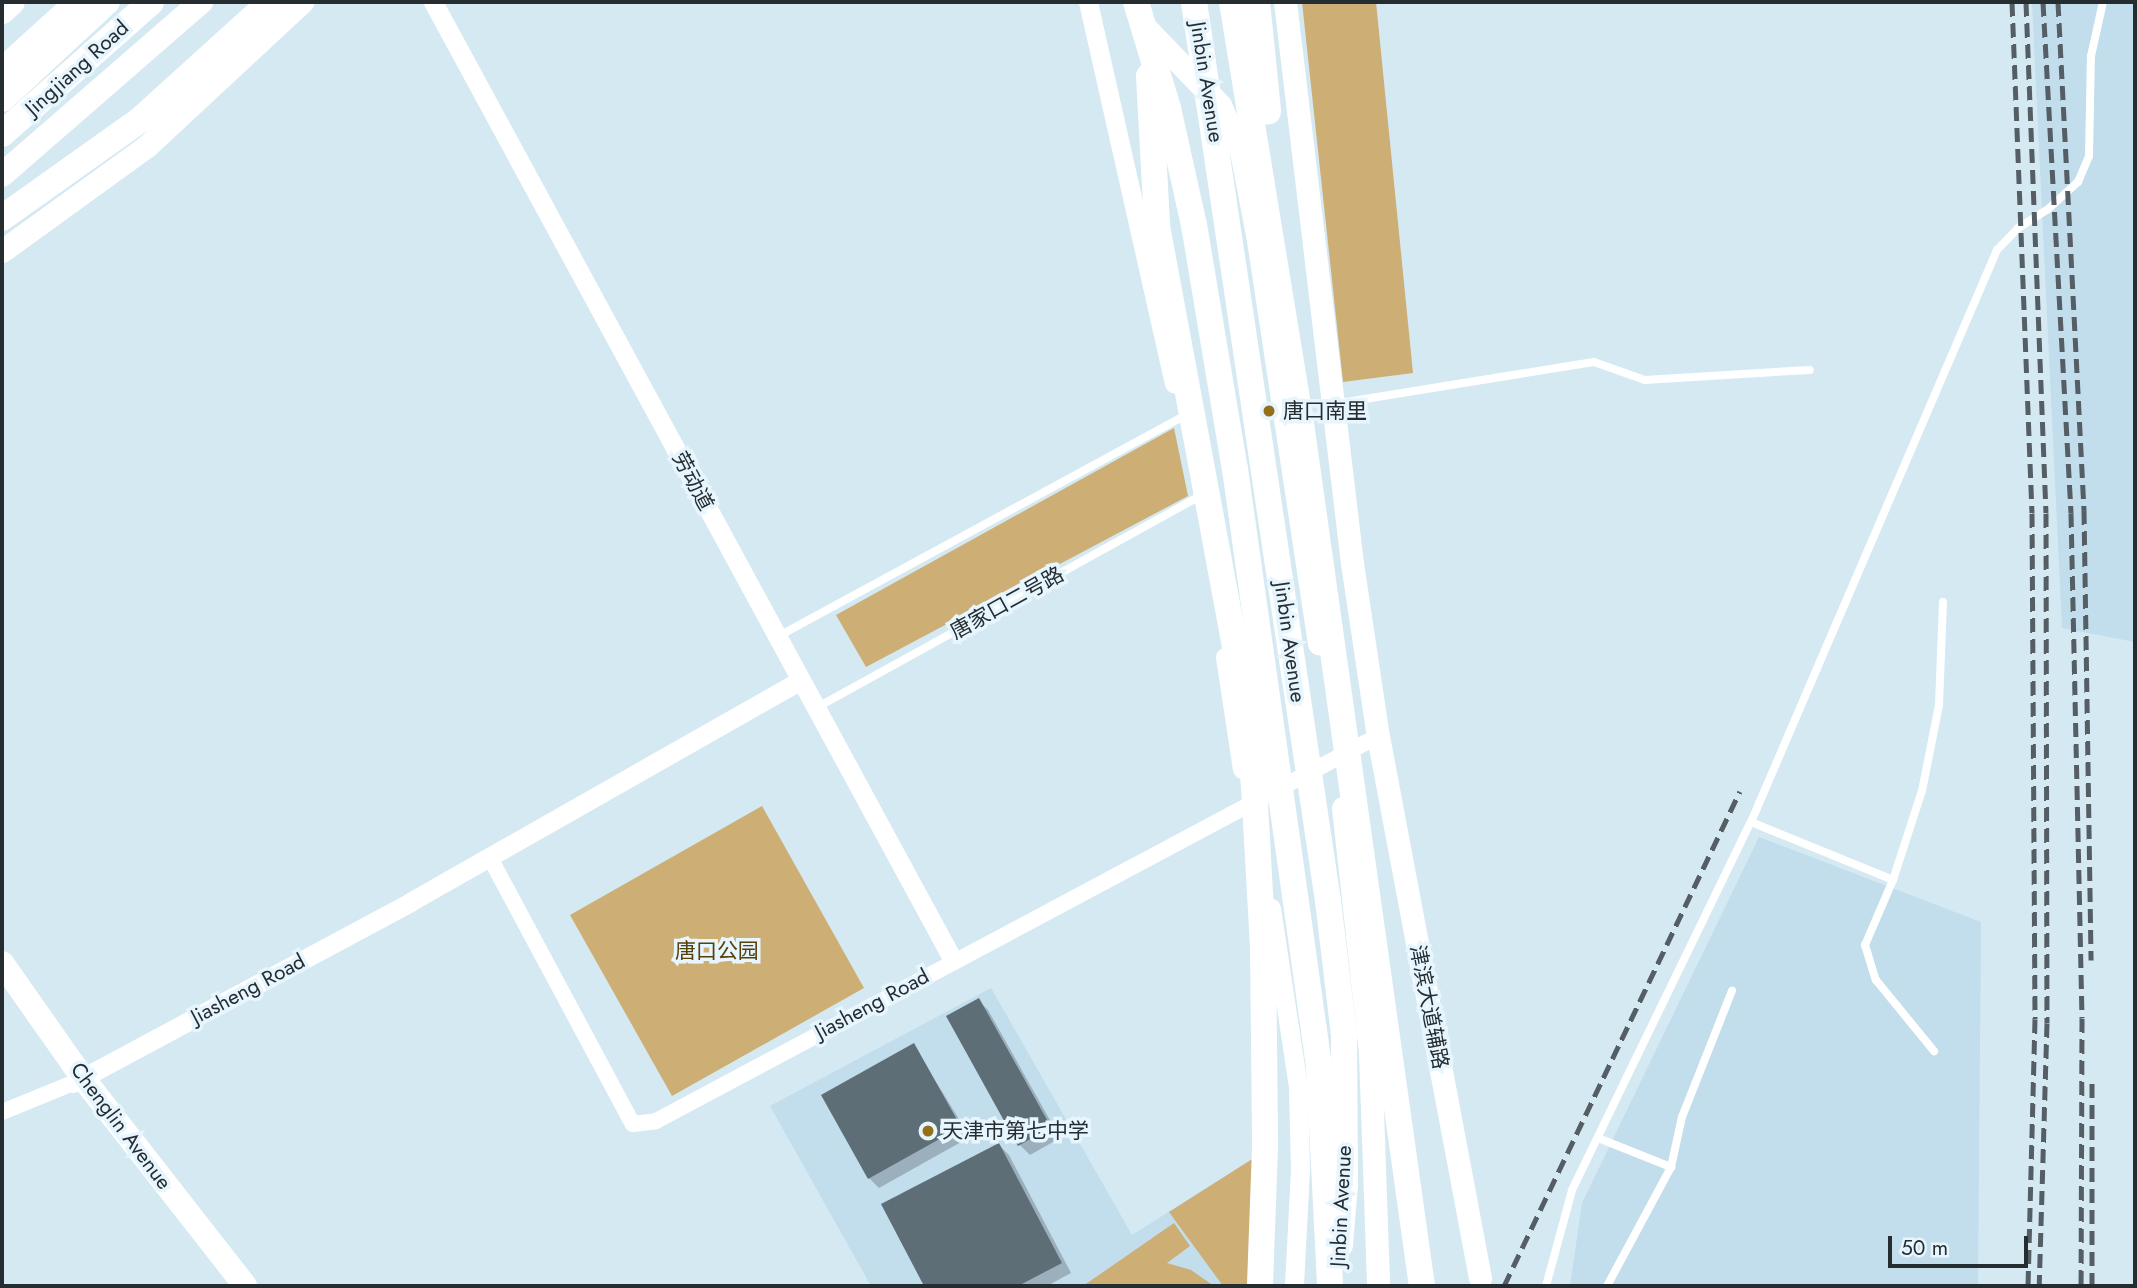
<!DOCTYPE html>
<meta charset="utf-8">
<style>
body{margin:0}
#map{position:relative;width:2137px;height:1288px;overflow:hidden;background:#d5e9f3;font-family:Jost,"Noto Sans SC",sans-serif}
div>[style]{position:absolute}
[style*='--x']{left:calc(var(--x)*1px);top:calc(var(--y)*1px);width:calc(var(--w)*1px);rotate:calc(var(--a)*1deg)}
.built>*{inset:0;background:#c2ddeb}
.green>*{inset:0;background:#cdae74}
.shadow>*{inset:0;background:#0003}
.building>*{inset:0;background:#5d6e77}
.service>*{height:8px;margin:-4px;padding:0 4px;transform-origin:4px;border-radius:4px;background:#fff}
.minor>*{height:16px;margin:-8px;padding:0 8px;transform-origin:8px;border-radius:8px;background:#fff}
.tertiary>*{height:19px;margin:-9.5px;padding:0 9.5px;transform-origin:9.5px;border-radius:9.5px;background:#fff}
.secondary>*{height:23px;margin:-11.5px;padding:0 11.5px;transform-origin:11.5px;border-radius:11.5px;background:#fff}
.primary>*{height:24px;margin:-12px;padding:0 12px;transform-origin:12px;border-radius:12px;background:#fff}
.trunk>*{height:26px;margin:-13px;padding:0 13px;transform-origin:13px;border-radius:13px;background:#fff}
.rail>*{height:5px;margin-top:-2.5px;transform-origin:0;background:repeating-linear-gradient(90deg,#545e64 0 14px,transparent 0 21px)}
.dots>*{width:19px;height:19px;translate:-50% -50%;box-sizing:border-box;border:4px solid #e6f5fe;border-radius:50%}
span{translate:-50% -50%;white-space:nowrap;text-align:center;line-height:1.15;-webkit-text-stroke:7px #e6f5fe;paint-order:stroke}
.street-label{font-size:21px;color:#262d31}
.poi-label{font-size:21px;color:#262d31}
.left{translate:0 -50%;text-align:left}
.park-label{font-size:21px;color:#584109}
.frame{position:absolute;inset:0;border:4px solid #262d31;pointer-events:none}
.scale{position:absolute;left:1888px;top:1236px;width:140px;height:32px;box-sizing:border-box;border:4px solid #262d31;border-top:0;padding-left:9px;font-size:21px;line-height:24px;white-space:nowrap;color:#262d31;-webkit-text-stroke:5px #e6f5fe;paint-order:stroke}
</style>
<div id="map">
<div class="built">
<div style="clip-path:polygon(2032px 2px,2135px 2px,2135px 642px,2062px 628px)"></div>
<div style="clip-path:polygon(1759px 837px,1981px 922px,1978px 1286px,1570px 1286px,1582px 1203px)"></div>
<div style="clip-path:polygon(991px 988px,1132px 1235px,1257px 1156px,1251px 1286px,871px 1286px,770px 1106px)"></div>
</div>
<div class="green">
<div style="clip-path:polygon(1302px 2px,1376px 2px,1413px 373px,1343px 382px)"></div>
<div style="clip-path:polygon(1174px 428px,1188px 496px,866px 667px,836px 615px)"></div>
<div style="clip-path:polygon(762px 806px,864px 988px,672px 1096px,570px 915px)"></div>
<div style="clip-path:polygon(1257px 1156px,1251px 1286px,1223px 1286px,1169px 1212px)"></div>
<div style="clip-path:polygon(1174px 1223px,1190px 1246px,1167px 1263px,1191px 1270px,1214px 1286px,1083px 1286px)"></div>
</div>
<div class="shadow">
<div style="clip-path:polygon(978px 1000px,988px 1010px,1060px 1138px,1030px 1155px,1020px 1145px)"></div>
<div style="clip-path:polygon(914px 1046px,970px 1137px,879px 1188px,869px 1178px)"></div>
<div style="clip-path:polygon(999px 1145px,1009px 1155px,1071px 1273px,1047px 1286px,926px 1286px,884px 1205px)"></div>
</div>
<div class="building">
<div style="clip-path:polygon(979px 998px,1051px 1127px,1018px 1146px,946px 1016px)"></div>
<div style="clip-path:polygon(914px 1043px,961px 1127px,868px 1179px,821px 1095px)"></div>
<div style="clip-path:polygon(999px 1143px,1062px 1263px,1018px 1286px,924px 1286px,881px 1204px)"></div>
</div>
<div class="service">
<div style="--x:1334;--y:404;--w:263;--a:-9.2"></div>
<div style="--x:1594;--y:362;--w:54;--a:19.4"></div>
<div style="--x:1645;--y:380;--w:165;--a:-3.5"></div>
<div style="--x:777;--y:637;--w:460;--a:-28.5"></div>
<div style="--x:816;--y:708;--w:436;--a:-28.9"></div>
<div style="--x:1751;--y:822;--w:153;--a:22.2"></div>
<div style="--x:1893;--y:880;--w:94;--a:-72"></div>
<div style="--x:1922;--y:791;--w:88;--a:-78.8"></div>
<div style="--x:1939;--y:705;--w:103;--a:-87.8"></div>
<div style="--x:1893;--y:880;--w:71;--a:113.3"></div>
<div style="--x:1865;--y:945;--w:37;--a:73"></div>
<div style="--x:1876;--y:980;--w:92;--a:50.8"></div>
<div style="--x:1598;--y:1138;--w:79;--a:21.7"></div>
<div style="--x:1546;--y:1286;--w:99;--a:-74.8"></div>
<div style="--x:1572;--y:1190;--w:409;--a:-64.1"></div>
<div style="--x:1751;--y:822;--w:623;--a:-66.73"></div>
<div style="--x:1997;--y:250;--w:30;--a:-46"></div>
<div style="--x:2018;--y:228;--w:34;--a:-32"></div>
<div style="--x:2047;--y:210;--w:42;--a:-42.1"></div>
<div style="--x:2078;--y:182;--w:28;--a:-67"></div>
<div style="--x:2089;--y:156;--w:100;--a:-88.9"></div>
<div style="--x:2091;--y:56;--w:55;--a:-77.5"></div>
<div style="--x:1607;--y:1286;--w:135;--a:-61.7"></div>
<div style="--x:1671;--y:1167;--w:51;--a:-77.6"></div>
<div style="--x:1682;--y:1117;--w:136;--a:-68.4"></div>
</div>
<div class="minor">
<div style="--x:489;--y:856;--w:304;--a:61.8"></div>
<div style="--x:633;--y:1124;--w:23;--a:-7"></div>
<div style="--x:656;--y:1121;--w:818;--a:-28.07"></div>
<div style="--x:2;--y:1112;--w:77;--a:-22.2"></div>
</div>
<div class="tertiary">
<div style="--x:433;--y:2;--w:1090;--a:61.51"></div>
<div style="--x:1088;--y:2;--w:391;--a:77.3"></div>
<div style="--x:1225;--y:657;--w:113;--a:81.4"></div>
<div style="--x:1271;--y:908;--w:181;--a:81.4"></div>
<div style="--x:1298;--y:1087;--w:83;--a:88.6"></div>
<div style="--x:1300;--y:1170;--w:116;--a:93"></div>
<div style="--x:73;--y:1083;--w:383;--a:-28.2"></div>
<div style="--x:410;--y:902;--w:449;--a:-29.6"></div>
</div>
<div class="secondary">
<div style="--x:1285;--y:2;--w:565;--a:83.19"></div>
<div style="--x:1352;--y:563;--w:175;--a:81.5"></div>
<div style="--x:1378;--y:736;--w:552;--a:79.34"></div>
<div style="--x:1144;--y:26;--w:110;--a:46.1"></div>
<div style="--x:1220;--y:105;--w:51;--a:65.5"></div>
<div style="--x:1241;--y:151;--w:91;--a:79.2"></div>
<div style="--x:1258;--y:240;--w:408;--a:81.4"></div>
<div style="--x:2;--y:100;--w:144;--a:-42.8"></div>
<div style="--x:2;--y:251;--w:179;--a:-35.9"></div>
<div style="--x:147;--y:146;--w:212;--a:-42.9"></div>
<div style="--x:1343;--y:808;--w:246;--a:83.7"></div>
<div style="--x:1370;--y:1053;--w:233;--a:88"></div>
</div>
<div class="primary">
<div style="--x:2;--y:175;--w:264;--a:-41"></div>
<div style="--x:2;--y:963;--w:139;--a:54.9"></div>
<div style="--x:82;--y:1077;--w:265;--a:52"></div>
</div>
<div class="trunk">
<div style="--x:1136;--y:2;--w:111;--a:73.2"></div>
<div style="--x:1168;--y:108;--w:120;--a:77.5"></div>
<div style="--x:1194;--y:225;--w:247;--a:80.5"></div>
<div style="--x:1235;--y:469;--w:603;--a:81.99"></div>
<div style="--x:1319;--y:1066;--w:220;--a:87.1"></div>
<div style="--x:1194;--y:2;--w:909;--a:81.52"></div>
<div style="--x:1328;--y:901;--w:135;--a:83.2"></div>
<div style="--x:1344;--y:1035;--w:150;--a:89.6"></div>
<div style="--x:1345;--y:1185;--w:60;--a:94.8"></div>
<div style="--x:1232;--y:2;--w:412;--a:80.7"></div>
<div style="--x:1299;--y:409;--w:886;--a:82.02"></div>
<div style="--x:1257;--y:2;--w:110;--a:84.2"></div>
<div style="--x:2;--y:11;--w:13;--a:-42"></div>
<div style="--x:2;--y:71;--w:103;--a:-42.2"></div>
<div style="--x:1149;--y:76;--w:150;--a:86.9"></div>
<div style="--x:1157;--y:226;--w:476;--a:79.5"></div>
<div style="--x:1244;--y:694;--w:93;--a:83.8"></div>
<div style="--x:1254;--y:786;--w:159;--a:86.8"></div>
<div style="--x:1263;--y:945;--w:203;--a:89.4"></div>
<div style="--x:1265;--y:1148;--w:138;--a:92.1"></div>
<div style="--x:2;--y:134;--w:199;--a:-41.5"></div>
<div style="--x:2;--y:218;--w:169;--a:-35.4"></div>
<div style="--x:140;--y:120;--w:176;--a:-42.2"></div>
</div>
<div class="rail">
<div style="--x:2012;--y:2;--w:511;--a:87.76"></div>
<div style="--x:2032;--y:513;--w:506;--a:89.66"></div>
<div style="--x:2035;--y:1019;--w:267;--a:91.5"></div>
<div style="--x:2026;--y:2;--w:511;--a:87.76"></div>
<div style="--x:2046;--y:513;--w:510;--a:89.89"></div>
<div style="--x:2047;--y:1023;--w:263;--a:91.7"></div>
<div style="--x:2043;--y:2;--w:512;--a:86.86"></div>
<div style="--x:2071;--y:513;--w:505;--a:88.75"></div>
<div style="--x:2082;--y:1018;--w:268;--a:90.2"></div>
<div style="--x:2058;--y:2;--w:509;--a:87.07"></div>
<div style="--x:2084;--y:510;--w:450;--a:89.1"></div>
<div style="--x:1504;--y:1286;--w:548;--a:-64.51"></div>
<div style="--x:2092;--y:1286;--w:207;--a:-90"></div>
</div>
<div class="dots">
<div style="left:1269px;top:411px;background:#95701a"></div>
<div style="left:928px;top:1131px;background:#95701a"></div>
</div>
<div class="street-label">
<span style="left:77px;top:68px;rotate:-42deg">Jingjiang Road</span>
<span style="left:1207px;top:82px;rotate:81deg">Jinbin Avenue</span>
<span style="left:693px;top:481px;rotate:62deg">劳动道</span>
<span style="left:1007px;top:603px;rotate:-29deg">唐家口二号路</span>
<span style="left:1290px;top:642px;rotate:82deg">Jinbin Avenue</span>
<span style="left:248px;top:989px;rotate:-28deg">Jiasheng Road</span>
<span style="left:872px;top:1004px;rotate:-28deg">Jiasheng Road</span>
<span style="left:1429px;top:1007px;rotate:79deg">津滨大道辅路</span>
<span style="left:121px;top:1126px;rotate:53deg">Chenglin Avenue</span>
<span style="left:1341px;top:1206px;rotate:-87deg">Jinbin Avenue</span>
</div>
<div class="poi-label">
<span class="left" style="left:1283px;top:411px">唐口南里</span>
<span class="left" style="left:942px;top:1131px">天津市第七中学</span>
</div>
<div class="park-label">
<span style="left:717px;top:951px">唐口公园</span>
</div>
<div class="frame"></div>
<div class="scale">50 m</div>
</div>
